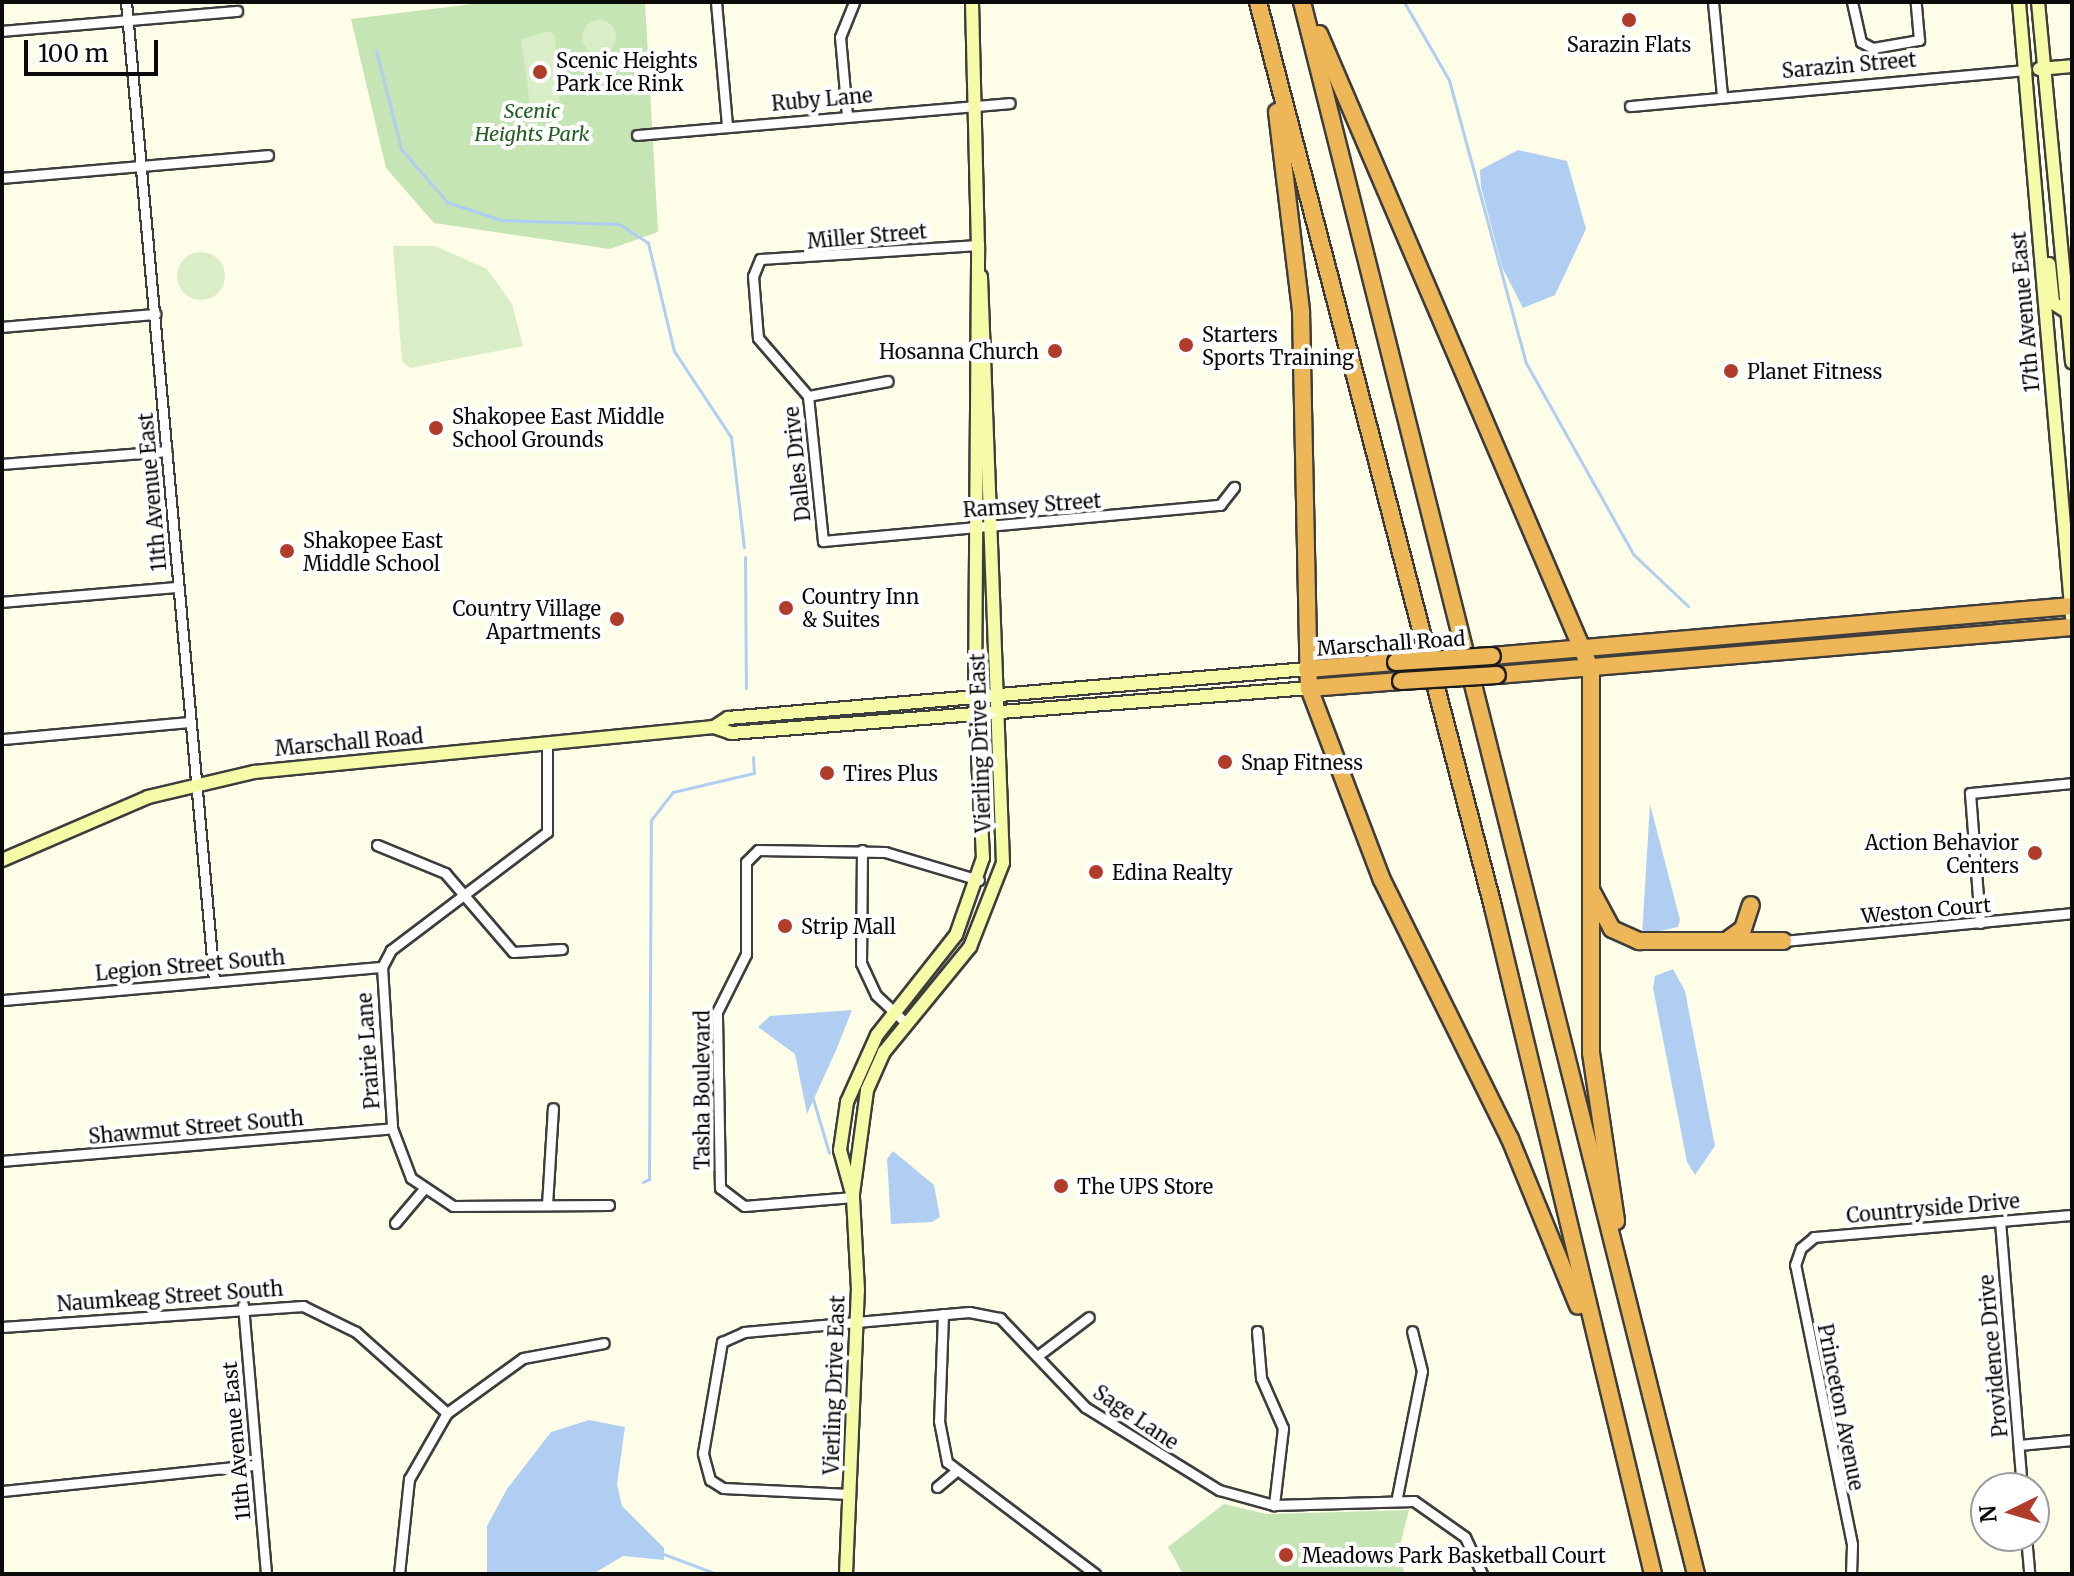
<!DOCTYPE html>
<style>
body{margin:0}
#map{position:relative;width:2074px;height:1576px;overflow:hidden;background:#fefee8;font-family:Merriweather,serif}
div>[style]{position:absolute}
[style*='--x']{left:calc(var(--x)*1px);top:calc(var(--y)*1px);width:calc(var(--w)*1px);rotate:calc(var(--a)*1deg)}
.green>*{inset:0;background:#c5e5b5}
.pitch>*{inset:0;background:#d9edc6}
.round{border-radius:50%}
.water>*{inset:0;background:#b0cef2}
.stream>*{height:3px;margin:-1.5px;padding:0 1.5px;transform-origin:1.5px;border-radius:1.5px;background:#b0cef2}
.roads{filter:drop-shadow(2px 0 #3d3d3d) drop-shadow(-2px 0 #3d3d3d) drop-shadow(0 2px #3d3d3d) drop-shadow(0 -2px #3d3d3d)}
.street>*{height:9px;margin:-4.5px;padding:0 4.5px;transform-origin:4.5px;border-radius:4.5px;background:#fff}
.secondary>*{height:12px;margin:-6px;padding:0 6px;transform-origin:6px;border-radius:6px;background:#f5fba6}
.highway>*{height:16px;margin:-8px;padding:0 8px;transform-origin:8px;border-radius:8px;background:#edb657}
.bridges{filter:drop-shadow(2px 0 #1b1b1b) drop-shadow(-2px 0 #1b1b1b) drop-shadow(0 2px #1b1b1b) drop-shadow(0 -2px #1b1b1b)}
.highway-bridge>*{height:16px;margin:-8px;padding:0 8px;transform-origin:8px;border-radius:8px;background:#edb657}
.dots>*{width:22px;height:22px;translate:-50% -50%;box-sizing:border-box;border:4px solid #fff;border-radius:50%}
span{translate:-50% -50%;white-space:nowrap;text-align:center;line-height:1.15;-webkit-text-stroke:8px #fff;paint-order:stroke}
.poi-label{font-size:20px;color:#0a0a0a}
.left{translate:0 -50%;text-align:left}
.right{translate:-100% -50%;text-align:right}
.street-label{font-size:20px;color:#0a0a0a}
.park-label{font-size:20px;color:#215d1f;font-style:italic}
.frame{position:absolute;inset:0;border:4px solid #0a0a0a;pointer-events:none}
.north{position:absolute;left:1970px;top:1472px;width:80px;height:80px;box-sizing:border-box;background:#fff;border:2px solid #9d9d9d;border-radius:50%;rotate:265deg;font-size:22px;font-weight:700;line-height:32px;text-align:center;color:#0a0a0a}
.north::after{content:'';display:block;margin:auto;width:28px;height:36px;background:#b23c2a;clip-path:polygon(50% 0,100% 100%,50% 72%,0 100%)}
.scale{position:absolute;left:24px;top:40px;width:134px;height:36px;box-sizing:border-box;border:4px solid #0a0a0a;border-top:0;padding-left:10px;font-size:24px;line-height:28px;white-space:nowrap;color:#0a0a0a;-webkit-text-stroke:6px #fff;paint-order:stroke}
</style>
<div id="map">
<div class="green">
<div style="clip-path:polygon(489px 2px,645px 2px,658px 232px,610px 249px,434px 223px,386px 168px,351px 19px)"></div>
<div style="clip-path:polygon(1224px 1504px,1266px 1514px,1409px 1510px,1398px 1554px,1405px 1574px,1183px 1574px,1168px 1547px)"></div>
</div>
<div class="pitch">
<div class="round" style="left:582px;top:20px;width:34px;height:34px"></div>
<div style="clip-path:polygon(548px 31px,555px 35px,560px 106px,531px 113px,521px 39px)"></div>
<div class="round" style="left:589px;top:47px;width:26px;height:26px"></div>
<div style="clip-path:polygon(393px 246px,435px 246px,487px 269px,512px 304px,523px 346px,410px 368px,402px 361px)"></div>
<div class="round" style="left:177px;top:252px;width:48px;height:48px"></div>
</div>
<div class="water">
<div style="clip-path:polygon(1518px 150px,1567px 161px,1586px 229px,1555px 295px,1523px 308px,1502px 267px,1481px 187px,1480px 170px)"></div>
<div style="clip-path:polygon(1650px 804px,1680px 920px,1678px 927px,1642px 935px)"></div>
<div style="clip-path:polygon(1673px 969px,1685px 991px,1715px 1146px,1695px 1175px,1687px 1162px,1653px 988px,1655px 976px)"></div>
<div style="clip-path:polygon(852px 1010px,837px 1048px,807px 1114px,795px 1054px,758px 1027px,770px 1016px)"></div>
<div style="clip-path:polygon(893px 1151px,934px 1185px,940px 1217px,932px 1222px,891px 1224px,887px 1159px)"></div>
<div style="clip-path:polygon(589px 1420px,625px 1427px,617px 1484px,622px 1506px,664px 1548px,664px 1560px,623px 1556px,593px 1574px,487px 1574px,487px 1526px,507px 1489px,551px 1432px)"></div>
</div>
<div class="stream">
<div style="--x:1404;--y:2;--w:90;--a:60"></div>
<div style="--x:1449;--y:80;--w:293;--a:74.8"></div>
<div style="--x:1526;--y:363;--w:219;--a:60.7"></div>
<div style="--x:1633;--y:554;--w:76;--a:43.4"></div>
<div style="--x:376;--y:50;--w:102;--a:75.8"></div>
<div style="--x:401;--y:149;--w:70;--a:49"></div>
<div style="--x:447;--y:202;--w:57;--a:18.4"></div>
<div style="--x:501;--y:220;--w:118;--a:1.9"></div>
<div style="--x:619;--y:224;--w:35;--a:33"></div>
<div style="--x:648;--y:243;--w:111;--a:76.5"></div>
<div style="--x:674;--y:351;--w:103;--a:56.5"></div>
<div style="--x:731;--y:437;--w:111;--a:83.3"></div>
<div style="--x:745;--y:557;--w:131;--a:89.6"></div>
<div style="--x:813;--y:1099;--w:56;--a:73.5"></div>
<div style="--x:643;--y:1182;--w:7;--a:-27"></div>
<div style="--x:649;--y:1179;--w:359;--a:-89.7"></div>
<div style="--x:651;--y:820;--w:36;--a:-52"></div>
<div style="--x:673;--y:792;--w:83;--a:-13.2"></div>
<div style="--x:754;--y:773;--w:16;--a:-94"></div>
<div style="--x:661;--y:1553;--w:60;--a:20.6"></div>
</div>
<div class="roads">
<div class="street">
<div style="--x:126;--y:2;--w:982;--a:84.86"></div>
<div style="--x:716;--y:2;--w:123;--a:84.9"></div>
<div style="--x:1713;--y:2;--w:94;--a:84.5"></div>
<div style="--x:1852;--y:2;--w:41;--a:77.3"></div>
<div style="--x:1861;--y:42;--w:13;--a:27"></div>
<div style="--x:1873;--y:48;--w:47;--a:-9.9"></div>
<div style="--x:1919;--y:40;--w:38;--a:-95"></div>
<div style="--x:2;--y:31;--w:236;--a:-4.9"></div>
<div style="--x:1630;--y:106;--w:398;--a:-5.2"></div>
<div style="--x:847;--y:115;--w:78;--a:-95.1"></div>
<div style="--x:840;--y:37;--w:38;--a:-68"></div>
<div style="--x:637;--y:135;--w:374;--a:-4.9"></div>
<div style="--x:2;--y:178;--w:267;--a:-4.9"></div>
<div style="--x:978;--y:245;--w:218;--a:176.3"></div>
<div style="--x:760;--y:259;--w:18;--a:112"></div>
<div style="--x:753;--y:276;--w:62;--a:85.4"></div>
<div style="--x:758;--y:338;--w:77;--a:49.2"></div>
<div style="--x:808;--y:396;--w:146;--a:84.1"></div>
<div style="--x:823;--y:541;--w:399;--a:-5.2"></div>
<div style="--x:1220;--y:505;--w:23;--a:-52"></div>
<div style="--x:2;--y:327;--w:154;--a:-4.9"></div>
<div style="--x:808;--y:396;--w:81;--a:-10.6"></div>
<div style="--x:2;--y:464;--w:165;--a:-4.5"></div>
<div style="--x:2;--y:602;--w:176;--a:-4.9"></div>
<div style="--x:2;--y:739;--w:189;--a:-5.2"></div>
<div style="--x:547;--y:743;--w:89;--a:90"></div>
<div style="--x:547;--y:832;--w:196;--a:142.9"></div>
<div style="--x:391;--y:950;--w:19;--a:118"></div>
<div style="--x:382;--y:967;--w:161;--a:86.4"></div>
<div style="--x:392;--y:1128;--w:53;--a:69.2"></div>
<div style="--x:411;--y:1178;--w:50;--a:33.7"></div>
<div style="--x:453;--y:1206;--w:156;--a:-0.4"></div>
<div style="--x:377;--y:845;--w:74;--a:22.4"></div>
<div style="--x:445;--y:873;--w:104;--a:49.3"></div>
<div style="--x:513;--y:952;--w:49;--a:-3.5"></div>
<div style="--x:862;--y:850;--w:113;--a:90.5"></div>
<div style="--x:861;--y:963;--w:35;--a:65"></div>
<div style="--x:876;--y:995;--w:42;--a:43.1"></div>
<div style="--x:1980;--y:923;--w:130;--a:-94.4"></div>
<div style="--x:1970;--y:793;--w:102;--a:-5.6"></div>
<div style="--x:1783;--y:941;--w:290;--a:-5.5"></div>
<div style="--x:2;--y:1000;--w:381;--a:-5"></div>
<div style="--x:2;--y:1161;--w:391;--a:-4.8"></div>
<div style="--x:853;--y:1197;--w:109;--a:175.3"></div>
<div style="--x:744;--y:1206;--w:30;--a:-143"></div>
<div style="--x:720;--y:1188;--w:176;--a:-91"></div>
<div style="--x:717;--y:1012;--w:65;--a:-63.4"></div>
<div style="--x:746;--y:954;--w:92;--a:-90"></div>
<div style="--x:746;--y:862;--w:17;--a:-45"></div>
<div style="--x:758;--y:850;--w:127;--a:0.9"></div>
<div style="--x:885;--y:852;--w:98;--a:16.6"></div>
<div style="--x:547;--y:1205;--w:97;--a:-86.5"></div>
<div style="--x:2000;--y:1221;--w:268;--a:85.3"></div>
<div style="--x:395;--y:1223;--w:43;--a:-49.7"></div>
<div style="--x:243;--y:1305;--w:270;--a:85.1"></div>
<div style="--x:943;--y:1314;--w:107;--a:92.1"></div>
<div style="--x:939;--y:1421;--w:42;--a:79"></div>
<div style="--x:947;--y:1462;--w:186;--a:37.1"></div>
<div style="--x:2;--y:1327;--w:302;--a:-4"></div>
<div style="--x:303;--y:1306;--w:59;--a:26.1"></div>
<div style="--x:356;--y:1332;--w:122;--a:41.7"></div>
<div style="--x:1257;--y:1331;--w:47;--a:85.1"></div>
<div style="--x:1261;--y:1378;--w:55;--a:66.3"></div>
<div style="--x:1283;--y:1428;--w:78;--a:96.7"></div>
<div style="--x:1040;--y:1354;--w:61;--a:-37.1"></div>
<div style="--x:2019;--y:1445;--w:53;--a:-5.4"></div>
<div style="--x:937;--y:1487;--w:23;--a:-40"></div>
<div style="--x:2;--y:1491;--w:253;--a:-5.9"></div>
<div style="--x:849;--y:1494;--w:126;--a:-177.3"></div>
<div style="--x:723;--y:1488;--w:15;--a:-148"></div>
<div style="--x:710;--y:1480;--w:28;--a:-105"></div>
<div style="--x:703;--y:1453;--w:113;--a:-80.3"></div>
<div style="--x:722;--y:1342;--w:24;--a:-24"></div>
<div style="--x:744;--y:1332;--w:226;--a:-5.1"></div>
<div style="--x:969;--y:1312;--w:32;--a:11"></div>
<div style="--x:1000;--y:1318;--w:123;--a:46.3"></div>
<div style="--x:1085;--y:1407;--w:158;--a:31.8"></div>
<div style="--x:1219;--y:1490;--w:57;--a:15.3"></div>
<div style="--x:1274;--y:1505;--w:140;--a:-1.6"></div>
<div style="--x:1414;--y:1501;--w:62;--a:35.2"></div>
<div style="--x:1465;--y:1537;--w:41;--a:65.3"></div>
<div style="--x:1397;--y:1497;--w:128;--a:-78.8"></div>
<div style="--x:1422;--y:1371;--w:41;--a:-104"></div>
<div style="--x:2026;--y:1536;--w:38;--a:85"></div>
<div style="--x:399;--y:1574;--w:96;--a:-84"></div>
<div style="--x:409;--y:1479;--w:76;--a:-60.1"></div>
<div style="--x:447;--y:1413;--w:94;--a:-35.9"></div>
<div style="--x:523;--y:1358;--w:82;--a:-10.5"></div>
<div style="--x:1851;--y:1574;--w:30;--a:-88"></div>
<div style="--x:1852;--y:1544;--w:285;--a:-101.5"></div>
<div style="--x:1795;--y:1265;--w:18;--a:-71"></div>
<div style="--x:1801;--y:1248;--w:17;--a:-40"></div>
<div style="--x:1814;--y:1237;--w:259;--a:-4.9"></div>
</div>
<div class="secondary">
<div style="--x:972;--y:2;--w:247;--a:88.6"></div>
<div style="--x:2019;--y:2;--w:618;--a:85.08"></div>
<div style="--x:2038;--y:2;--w:362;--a:84.6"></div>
<div style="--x:2039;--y:69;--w:33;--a:-5"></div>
<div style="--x:2049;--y:264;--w:39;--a:84"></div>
<div style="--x:2053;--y:303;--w:17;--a:33"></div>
<div style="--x:714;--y:727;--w:18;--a:19"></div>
<div style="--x:731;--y:733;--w:580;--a:-4.45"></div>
<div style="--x:2;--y:860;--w:159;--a:-23.3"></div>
<div style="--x:148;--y:797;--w:109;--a:-13.3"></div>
<div style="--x:254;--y:772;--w:462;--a:-5.6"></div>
<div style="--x:714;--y:727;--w:17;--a:-33"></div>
<div style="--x:728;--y:718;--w:581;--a:-4.84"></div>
<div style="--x:853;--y:1194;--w:105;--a:-82.3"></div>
<div style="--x:867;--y:1090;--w:42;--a:-65.9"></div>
<div style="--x:884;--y:1052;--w:136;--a:-50.7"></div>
<div style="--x:970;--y:947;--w:90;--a:-68.6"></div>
<div style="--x:1003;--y:863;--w:587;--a:-92.15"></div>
<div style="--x:846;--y:1574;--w:284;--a:-87.6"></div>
<div style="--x:858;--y:1290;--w:93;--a:-93.1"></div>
<div style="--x:853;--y:1197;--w:49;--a:-105.5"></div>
<div style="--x:840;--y:1150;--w:49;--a:-81.7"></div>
<div style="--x:847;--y:1102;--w:73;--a:-65.9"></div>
<div style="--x:877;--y:1035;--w:127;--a:-51.7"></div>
<div style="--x:956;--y:935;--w:82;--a:-70.7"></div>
<div style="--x:983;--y:858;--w:163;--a:-92.8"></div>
<div style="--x:975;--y:695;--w:450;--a:-89.6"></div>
</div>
<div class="highway">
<div style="--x:1258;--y:2;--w:935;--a:75.44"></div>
<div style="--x:1493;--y:907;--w:686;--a:76.51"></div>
<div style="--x:1302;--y:2;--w:1621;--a:75.93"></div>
<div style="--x:1319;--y:34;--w:692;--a:66.84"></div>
<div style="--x:1591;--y:670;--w:383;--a:90"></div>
<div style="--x:1591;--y:1053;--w:170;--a:81.5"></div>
<div style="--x:1277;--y:112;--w:200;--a:83.1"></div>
<div style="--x:1301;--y:311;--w:377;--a:88.8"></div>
<div style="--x:1309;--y:688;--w:205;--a:69.2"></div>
<div style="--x:1382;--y:880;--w:289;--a:63.7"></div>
<div style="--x:1510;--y:1139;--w:180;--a:67.8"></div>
<div style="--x:1492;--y:656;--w:582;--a:-4.93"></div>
<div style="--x:1307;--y:669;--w:89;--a:-4.5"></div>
<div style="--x:1497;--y:675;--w:577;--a:-4.77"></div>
<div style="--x:1309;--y:688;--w:92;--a:-4.4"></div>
<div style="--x:1591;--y:890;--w:44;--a:61.7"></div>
<div style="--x:1612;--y:929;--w:30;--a:24"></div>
<div style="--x:1639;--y:941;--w:144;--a:0"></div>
<div style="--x:1729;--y:939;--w:17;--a:-36"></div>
<div style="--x:1743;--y:929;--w:25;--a:-72"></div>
</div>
</div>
<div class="bridges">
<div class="highway-bridge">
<div style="--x:1396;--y:662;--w:96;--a:-3.6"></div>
<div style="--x:1401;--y:681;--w:96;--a:-3.6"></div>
</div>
</div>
<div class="dots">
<div style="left:1629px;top:20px;background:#b23c2a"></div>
<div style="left:540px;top:72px;background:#b23c2a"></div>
<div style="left:1186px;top:345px;background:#b23c2a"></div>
<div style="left:1055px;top:351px;background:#b23c2a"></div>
<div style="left:1731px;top:371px;background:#b23c2a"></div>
<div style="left:436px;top:428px;background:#b23c2a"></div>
<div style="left:287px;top:551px;background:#b23c2a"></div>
<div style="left:786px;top:608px;background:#b23c2a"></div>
<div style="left:617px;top:619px;background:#b23c2a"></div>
<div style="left:1225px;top:762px;background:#b23c2a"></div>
<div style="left:827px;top:773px;background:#b23c2a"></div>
<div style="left:2035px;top:853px;background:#b23c2a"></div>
<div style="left:1096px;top:872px;background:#b23c2a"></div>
<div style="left:785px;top:926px;background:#b23c2a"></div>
<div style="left:1061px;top:1186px;background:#b23c2a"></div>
<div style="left:1286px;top:1555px;background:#b23c2a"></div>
</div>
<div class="poi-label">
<span style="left:1629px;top:44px">Sarazin Flats</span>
<span class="left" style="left:556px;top:72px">Scenic Heights<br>Park Ice Rink</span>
<span class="left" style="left:1202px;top:346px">Starters<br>Sports Training</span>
<span class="right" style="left:1039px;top:351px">Hosanna Church</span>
<span class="left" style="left:1747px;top:371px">Planet Fitness</span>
<span class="left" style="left:452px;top:428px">Shakopee East Middle<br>School Grounds</span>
<span class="left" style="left:303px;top:552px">Shakopee East<br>Middle School</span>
<span class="left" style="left:802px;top:608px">Country Inn<br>&amp; Suites</span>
<span class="right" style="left:601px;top:620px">Country Village<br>Apartments</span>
<span class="left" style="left:1241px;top:762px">Snap Fitness</span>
<span class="left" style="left:843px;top:773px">Tires Plus</span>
<span class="right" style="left:2019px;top:854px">Action Behavior<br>Centers</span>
<span class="left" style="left:1112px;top:872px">Edina Realty</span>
<span class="left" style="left:801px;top:926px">Strip Mall</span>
<span class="left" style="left:1077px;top:1186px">The UPS Store</span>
<span class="left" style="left:1302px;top:1555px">Meadows Park Basketball Court</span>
</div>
<div class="street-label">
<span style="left:1849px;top:65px;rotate:-5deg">Sarazin Street</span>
<span style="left:822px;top:99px;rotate:-5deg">Ruby Lane</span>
<span style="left:867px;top:236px;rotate:-5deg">Miller Street</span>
<span style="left:2025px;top:312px;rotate:-95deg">17th Avenue East</span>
<span style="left:797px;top:464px;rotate:-96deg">Dalles Drive</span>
<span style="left:152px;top:492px;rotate:-95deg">11th Avenue East</span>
<span style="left:1032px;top:505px;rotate:-4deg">Ramsey Street</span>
<span style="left:1391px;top:643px;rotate:-4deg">Marschall Road</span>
<span style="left:349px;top:742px;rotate:-5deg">Marschall Road</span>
<span style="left:980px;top:743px;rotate:-92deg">Vierling Drive East</span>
<span style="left:1926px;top:910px;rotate:-5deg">Weston Court</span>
<span style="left:190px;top:965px;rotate:-5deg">Legion Street South</span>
<span style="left:368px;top:1051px;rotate:-94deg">Prairie Lane</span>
<span style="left:702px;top:1090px;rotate:-90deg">Tasha Boulevard</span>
<span style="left:196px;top:1127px;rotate:-5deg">Shawmut Street South</span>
<span style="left:1933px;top:1208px;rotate:-5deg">Countryside Drive</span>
<span style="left:170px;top:1296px;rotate:-4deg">Naumkeag Street South</span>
<span style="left:1993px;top:1356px;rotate:-95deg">Providence Drive</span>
<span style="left:834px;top:1385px;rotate:-88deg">Vierling Drive East</span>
<span style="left:1841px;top:1407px;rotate:79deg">Princeton Avenue</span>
<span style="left:1136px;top:1417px;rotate:34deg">Sage Lane</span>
<span style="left:236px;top:1441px;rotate:-95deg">11th Avenue East</span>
</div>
<div class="park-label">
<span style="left:532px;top:122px">Scenic<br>Heights Park</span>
</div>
<div class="frame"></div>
<div class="north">N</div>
<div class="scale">100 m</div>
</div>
